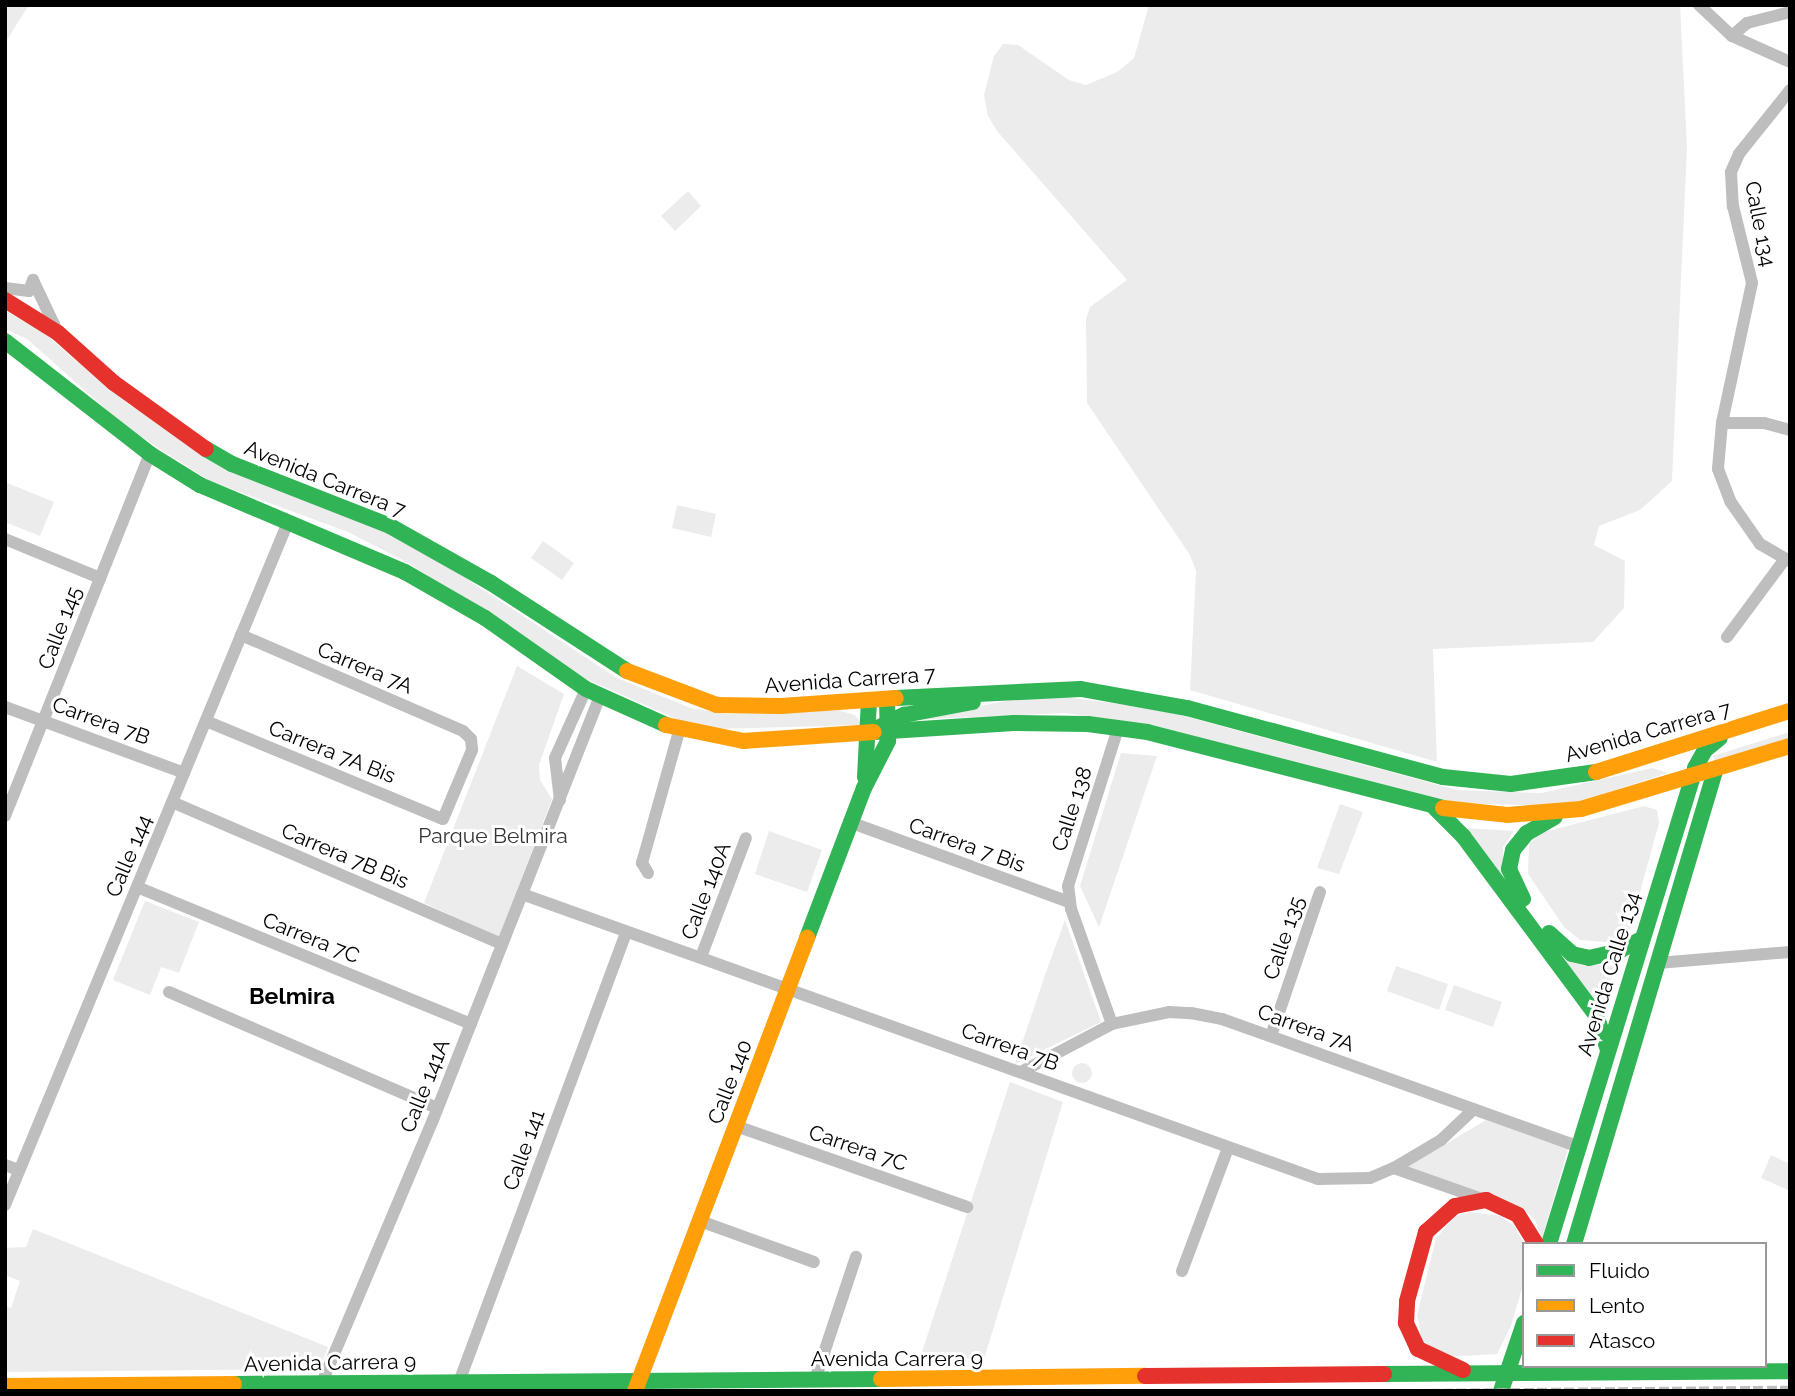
<!DOCTYPE html>
<style>
body{margin:0}
#map{position:relative;width:1795px;height:1396px;overflow:hidden;background:#fff;font-family:Raleway,sans-serif}
div>[style]{position:absolute}
[style*='--x']{left:calc(var(--x)*1px);top:calc(var(--y)*1px);width:calc(var(--w)*1px);rotate:calc(var(--a)*1deg)}
.green>*{inset:0;background:#ececec}
.round{border-radius:50%}
.street>*{height:12px;margin:-6px;padding:0 6px;transform-origin:6px;border-radius:6px;background:#bebebe}
.fast>*{height:16px;margin:-8px;padding:0 8px;transform-origin:8px;border-radius:8px;background:#30b455}
.slow>*{height:16px;margin:-8px;padding:0 8px;transform-origin:8px;border-radius:8px;background:#ff9f0a}
.jam>*{height:16px;margin:-8px;padding:0 8px;transform-origin:8px;border-radius:8px;background:#e5322d}
.rail>*{height:3.5px;margin-top:-1.75px;transform-origin:0;background:repeating-linear-gradient(90deg,#bebebe 0 10px,transparent 0 13.5px)}
span{translate:-50% -50%;white-space:nowrap;text-align:center;line-height:1.15;-webkit-text-stroke:6px #fff;paint-order:stroke}
.street-label{font-size:21px;color:#000}
.park-label{font-size:21px;color:#333}
.neighbourhood-label{font-size:23px;color:#000;font-weight:700}
.frame{position:absolute;inset:0;border:7px solid #000;pointer-events:none}
.legend{position:absolute;left:1522px;top:1242px;width:245px;height:126px;box-sizing:border-box;background:#fff;border:2px solid #999;margin:0;padding:9px 12px;list-style:none;font-size:21px;color:#000}
.legend li{display:flex;align-items:center;gap:14px;height:35px}
.legend b{width:35px;border:2px solid #999}
</style>
<div id="map">
<div class="green">
<div style="clip-path:polygon(5px 5px,29px 5px,5px 43px)"></div>
<div style="clip-path:polygon(1149px 5px,1680px 5px,1687px 147px,1672px 481px,1640px 510px,1599px 526px,1594px 545px,1625px 561px,1624px 608px,1593px 642px,1433px 649px,1437px 762px,1190px 690px,1196px 571px,1190px 555px,1087px 403px,1086px 319px,1090px 307px,1127px 280px,997px 131px,988px 116px,984px 95px,994px 56px,1003px 44px,1018px 45px,1069px 80px,1086px 85px,1117px 72px,1134px 58px)"></div>
<div style="clip-path:polygon(688px 191px,701px 206px,675px 231px,661px 216px)"></div>
<div style="clip-path:polygon(5px 311px,41px 331px,129px 405px,423px 550px,617px 678px,691px 708px,726px 714px,838px 710px,855px 715px,862px 725px,714px 729px,681px 721px,584px 678px,410px 564px,348px 532px,210px 481px,126px 427px,27px 339px,5px 329px)"></div>
<div style="clip-path:polygon(5px 482px,54px 502px,40px 536px,5px 522px)"></div>
<div style="clip-path:polygon(677px 505px,716px 514px,711px 537px,672px 528px)"></div>
<div style="clip-path:polygon(543px 541px,574px 563px,562px 580px,531px 558px)"></div>
<div style="clip-path:polygon(517px 666px,564px 694px,539px 765px,540px 780px,552px 799px,499px 937px,424px 903px)"></div>
<div style="clip-path:polygon(1058px 696px,1158px 709px,1457px 790px,1541px 793px,1652px 768px,1668px 773px,1565px 806px,1447px 803px,1112px 719px,1065px 713px,908px 720px,1025px 697px)"></div>
<div style="clip-path:polygon(1790px 732px,1790px 739px,1715px 762px,1713px 756px)"></div>
<div style="clip-path:polygon(1121px 753px,1157px 756px,1099px 927px,1080px 886px)"></div>
<div style="clip-path:polygon(1340px 804px,1363px 812px,1339px 874px,1317px 868px)"></div>
<div style="clip-path:polygon(1644px 806px,1657px 810px,1659px 823px,1629px 932px,1605px 942px,1580px 940px,1564px 927px,1528px 874px,1529px 843px,1544px 832px)"></div>
<div style="clip-path:polygon(1464px 828px,1514px 831px,1503px 847px,1503px 879px)"></div>
<div style="clip-path:polygon(769px 831px,822px 850px,807px 892px,755px 874px)"></div>
<div style="clip-path:polygon(145px 901px,199px 922px,179px 973px,161px 967px,150px 995px,113px 980px)"></div>
<div style="clip-path:polygon(1065px 920px,1101px 1022px,1015px 1064px,1045px 975px)"></div>
<div style="clip-path:polygon(1561px 954px,1585px 966px,1616px 963px,1601px 1014px)"></div>
<div style="clip-path:polygon(1396px 966px,1448px 984px,1439px 1010px,1387px 991px)"></div>
<div style="clip-path:polygon(1454px 985px,1502px 1002px,1493px 1027px,1445px 1010px)"></div>
<div class="round" style="left:1072px;top:1063px;width:20px;height:20px"></div>
<div style="clip-path:polygon(1010px 1082px,1063px 1102px,984px 1359px,920px 1358px)"></div>
<div style="clip-path:polygon(1486px 1120px,1568px 1149px,1542px 1239px,1535px 1220px,1523px 1209px,1407px 1167px)"></div>
<div style="clip-path:polygon(1771px 1155px,1790px 1164px,1790px 1191px,1761px 1178px)"></div>
<div style="clip-path:polygon(1471px 1212px,1501px 1216px,1515px 1227px,1524px 1244px,1524px 1282px,1511px 1326px,1497px 1354px,1443px 1357px,1422px 1340px,1417px 1315px,1436px 1238px,1456px 1216px)"></div>
<div style="clip-path:polygon(33px 1229px,328px 1347px,320px 1369px,5px 1372px,5px 1306px,11px 1308px,20px 1281px,5px 1275px,5px 1248px,26px 1247px)"></div>
</div>
<div class="street">
<div style="--x:1699;--y:5;--w:45;--a:43.2"></div>
<div style="--x:1732;--y:36;--w:64;--a:24.1"></div>
<div style="--x:1732;--y:36;--w:20;--a:-41"></div>
<div style="--x:1747;--y:23;--w:44;--a:-14.3"></div>
<div style="--x:1790;--y:90;--w:82;--a:128.6"></div>
<div style="--x:1739;--y:154;--w:20;--a:114"></div>
<div style="--x:1731;--y:172;--w:34;--a:87"></div>
<div style="--x:1733;--y:206;--w:79;--a:76.1"></div>
<div style="--x:1752;--y:283;--w:143;--a:102.1"></div>
<div style="--x:1722;--y:423;--w:46;--a:95"></div>
<div style="--x:1718;--y:469;--w:34;--a:69"></div>
<div style="--x:1730;--y:501;--w:52;--a:55.1"></div>
<div style="--x:1760;--y:544;--w:34;--a:30"></div>
<div style="--x:33;--y:280;--w:59;--a:64.7"></div>
<div style="--x:5;--y:288;--w:24;--a:7"></div>
<div style="--x:29;--y:291;--w:12;--a:-70"></div>
<div style="--x:1722;--y:423;--w:42;--a:0"></div>
<div style="--x:1764;--y:423;--w:27;--a:15"></div>
<div style="--x:5;--y:539;--w:103;--a:22.3"></div>
<div style="--x:1727;--y:637;--w:97;--a:-53.4"></div>
<div style="--x:5;--y:707;--w:191;--a:20.2"></div>
<div style="--x:206;--y:721;--w:256;--a:22.5"></div>
<div style="--x:443;--y:819;--w:75;--a:-67.2"></div>
<div style="--x:472;--y:750;--w:11;--a:-95"></div>
<div style="--x:471;--y:739;--w:11;--a:-135"></div>
<div style="--x:463;--y:731;--w:242;--a:-156.6"></div>
<div style="--x:560;--y:800;--w:42;--a:-96.8"></div>
<div style="--x:555;--y:758;--w:76;--a:-65.8"></div>
<div style="--x:172;--y:802;--w:359;--a:23.3"></div>
<div style="--x:5;--y:816;--w:390;--a:-68.2"></div>
<div style="--x:852;--y:823;--w:231;--a:20"></div>
<div style="--x:648;--y:873;--w:12;--a:-121"></div>
<div style="--x:642;--y:863;--w:137;--a:-74.3"></div>
<div style="--x:137;--y:887;--w:361;--a:22.3"></div>
<div style="--x:522;--y:894;--w:845;--a:19.7"></div>
<div style="--x:1318;--y:1179;--w:52;--a:-1.1"></div>
<div style="--x:1370;--y:1178;--w:26;--a:-23"></div>
<div style="--x:1394;--y:1168;--w:55;--a:-30.8"></div>
<div style="--x:1441;--y:1140;--w:45;--a:-43.2"></div>
<div style="--x:701;--y:957;--w:127;--a:-69.3"></div>
<div style="--x:1658;--y:963;--w:132;--a:-4.8"></div>
<div style="--x:169;--y:992;--w:292;--a:23.4"></div>
<div style="--x:1112;--y:1024;--w:122;--a:-109.6"></div>
<div style="--x:1071;--y:909;--w:23;--a:-97"></div>
<div style="--x:1068;--y:886;--w:166;--a:-72.4"></div>
<div style="--x:1271;--y:1036;--w:152;--a:-71.2"></div>
<div style="--x:1021;--y:1072;--w:103;--a:-27.8"></div>
<div style="--x:1112;--y:1024;--w:58;--a:-11.9"></div>
<div style="--x:1169;--y:1012;--w:22;--a:3"></div>
<div style="--x:1191;--y:1013;--w:32;--a:11"></div>
<div style="--x:1222;--y:1019;--w:379;--a:19.7"></div>
<div style="--x:736;--y:1126;--w:245;--a:19.3"></div>
<div style="--x:5;--y:1165;--w:15;--a:20"></div>
<div style="--x:1394;--y:1168;--w:90;--a:19.4"></div>
<div style="--x:5;--y:1205;--w:739;--a:-67.49"></div>
<div style="--x:700;--y:1221;--w:121;--a:19.8"></div>
<div style="--x:1182;--y:1271;--w:131;--a:-69.5"></div>
<div style="--x:815;--y:1380;--w:130;--a:-71.6"></div>
<div style="--x:459;--y:1382;--w:480;--a:-69.6"></div>
<div style="--x:321;--y:1385;--w:288;--a:-67.1"></div>
<div style="--x:433;--y:1120;--w:456;--a:-68.5"></div>
</div>
<div class="fast">
<div style="--x:5;--y:341;--w:184;--a:37.9"></div>
<div style="--x:150;--y:454;--w:59;--a:31.8"></div>
<div style="--x:200;--y:485;--w:223;--a:23"></div>
<div style="--x:405;--y:572;--w:92;--a:29.9"></div>
<div style="--x:485;--y:618;--w:123;--a:35.1"></div>
<div style="--x:586;--y:689;--w:88;--a:24.2"></div>
<div style="--x:206;--y:449;--w:30;--a:30"></div>
<div style="--x:232;--y:464;--w:170;--a:21.4"></div>
<div style="--x:390;--y:526;--w:116;--a:29.4"></div>
<div style="--x:491;--y:583;--w:162;--a:32.9"></div>
<div style="--x:896;--y:698;--w:185;--a:-2.8"></div>
<div style="--x:1081;--y:689;--w:108;--a:10.2"></div>
<div style="--x:1187;--y:708;--w:265;--a:15.1"></div>
<div style="--x:1443;--y:777;--w:68;--a:5.9"></div>
<div style="--x:1511;--y:784;--w:86;--a:-8"></div>
<div style="--x:874;--y:730;--w:34;--a:-27"></div>
<div style="--x:904;--y:715;--w:70;--a:-10.7"></div>
<div style="--x:874;--y:732;--w:140;--a:-3.7"></div>
<div style="--x:1014;--y:723;--w:74;--a:0.8"></div>
<div style="--x:1088;--y:724;--w:60;--a:7.7"></div>
<div style="--x:1147;--y:732;--w:306;--a:14.4"></div>
<div style="--x:865;--y:777;--w:77;--a:-87"></div>
<div style="--x:1435;--y:808;--w:40;--a:45"></div>
<div style="--x:1463;--y:836;--w:223;--a:53.4"></div>
<div style="--x:1596;--y:1015;--w:36;--a:71"></div>
<div style="--x:1523;--y:899;--w:33;--a:-115"></div>
<div style="--x:1509;--y:869;--w:19;--a:-78"></div>
<div style="--x:1513;--y:850;--w:22;--a:-51"></div>
<div style="--x:1527;--y:833;--w:32;--a:-30"></div>
<div style="--x:1549;--y:933;--w:31;--a:42"></div>
<div style="--x:1572;--y:954;--w:17;--a:13"></div>
<div style="--x:1589;--y:958;--w:31;--a:-13"></div>
<div style="--x:1619;--y:951;--w:26;--a:-28"></div>
<div style="--x:807;--y:938;--w:160;--a:-69.2"></div>
<div style="--x:864;--y:788;--w:53;--a:-62.9"></div>
<div style="--x:888;--y:741;--w:42;--a:-91.4"></div>
<div style="--x:1549;--y:1244;--w:498;--a:-72.9"></div>
<div style="--x:1695;--y:768;--w:21;--a:-61"></div>
<div style="--x:1705;--y:750;--w:19;--a:-39"></div>
<div style="--x:1574;--y:1244;--w:496;--a:-73.4"></div>
<div style="--x:1384;--y:1374;--w:406;--a:-0.4"></div>
<div style="--x:234;--y:1384;--w:647;--a:-0.44"></div>
<div style="--x:1501;--y:1391;--w:72;--a:-71.3"></div>
</div>
<div class="slow">
<div style="--x:627;--y:671;--w:96;--a:20.7"></div>
<div style="--x:717;--y:705;--w:64;--a:0.9"></div>
<div style="--x:781;--y:706;--w:115;--a:-4"></div>
<div style="--x:666;--y:725;--w:79;--a:11.7"></div>
<div style="--x:743;--y:741;--w:131;--a:-3.9"></div>
<div style="--x:1596;--y:772;--w:203;--a:-17.5"></div>
<div style="--x:1443;--y:808;--w:64;--a:6.2"></div>
<div style="--x:1507;--y:815;--w:74;--a:-4.6"></div>
<div style="--x:1581;--y:809;--w:218;--a:-16.8"></div>
<div style="--x:881;--y:1379;--w:264;--a:-0.7"></div>
<div style="--x:5;--y:1386;--w:229;--a:-0.5"></div>
<div style="--x:635;--y:1391;--w:485;--a:-69.2"></div>
</div>
<div class="jam">
<div style="--x:5;--y:300;--w:62;--a:31.9"></div>
<div style="--x:58;--y:333;--w:75;--a:41.8"></div>
<div style="--x:114;--y:383;--w:113;--a:35.7"></div>
<div style="--x:1463;--y:1370;--w:50;--a:-155"></div>
<div style="--x:1418;--y:1349;--w:29;--a:-115"></div>
<div style="--x:1406;--y:1323;--w:22;--a:-87"></div>
<div style="--x:1407;--y:1301;--w:72;--a:-74.6"></div>
<div style="--x:1426;--y:1232;--w:39;--a:-42"></div>
<div style="--x:1455;--y:1206;--w:32;--a:-11"></div>
<div style="--x:1486;--y:1200;--w:35;--a:25"></div>
<div style="--x:1518;--y:1215;--w:34;--a:58"></div>
<div style="--x:1145;--y:1376;--w:239;--a:-0.5"></div>
</div>
<div class="rail">
<div style="--x:1416;--y:1391;--w:374;--a:-0.5"></div>
</div>
<div class="street-label">
<span style="left:1760px;top:224px;rotate:79deg">Calle 134</span>
<span style="left:325px;top:479px;rotate:22deg">Avenida Carrera 7</span>
<span style="left:60px;top:628px;rotate:-69deg">Calle 145</span>
<span style="left:365px;top:668px;rotate:23deg">Carrera 7A</span>
<span style="left:850px;top:680px;rotate:-4deg">Avenida Carrera 7</span>
<span style="left:101px;top:721px;rotate:20deg">Carrera 7B</span>
<span style="left:1648px;top:732px;rotate:-16deg">Avenida Carrera 7</span>
<span style="left:332px;top:752px;rotate:22deg">Carrera 7A Bis</span>
<span style="left:1072px;top:809px;rotate:-72deg">Calle 138</span>
<span style="left:967px;top:845px;rotate:20deg">Carrera 7 Bis</span>
<span style="left:129px;top:856px;rotate:-67deg">Calle 144</span>
<span style="left:345px;top:856px;rotate:23deg">Carrera 7B Bis</span>
<span style="left:706px;top:891px;rotate:-69deg">Calle 140A</span>
<span style="left:311px;top:938px;rotate:22deg">Carrera 7C</span>
<span style="left:1284px;top:938px;rotate:-71deg">Calle 135</span>
<span style="left:1609px;top:974px;rotate:-73deg">Avenida Calle 134</span>
<span style="left:1306px;top:1028px;rotate:20deg">Carrera 7A</span>
<span style="left:1010px;top:1047px;rotate:20deg">Carrera 7B</span>
<span style="left:730px;top:1082px;rotate:-69deg">Calle 140</span>
<span style="left:425px;top:1086px;rotate:-68deg">Calle 141A</span>
<span style="left:858px;top:1148px;rotate:19deg">Carrera 7C</span>
<span style="left:524px;top:1150px;rotate:-70deg">Calle 141</span>
<span style="left:897px;top:1359px">Avenida Carrera 9</span>
<span style="left:330px;top:1363px;rotate:-1deg">Avenida Carrera 9</span>
</div>
<div class="park-label">
<span style="left:493px;top:836px">Parque Belmira</span>
</div>
<div class="neighbourhood-label">
<span style="left:292px;top:996px">Belmira</span>
</div>
<div class="frame"></div>
<ul class="legend">
<li><b style="height:9px;background:#30b455"></b>Fluido</li>
<li><b style="height:9px;background:#ff9f0a"></b>Lento</li>
<li><b style="height:9px;background:#e5322d"></b>Atasco</li>
</ul>
</div>
